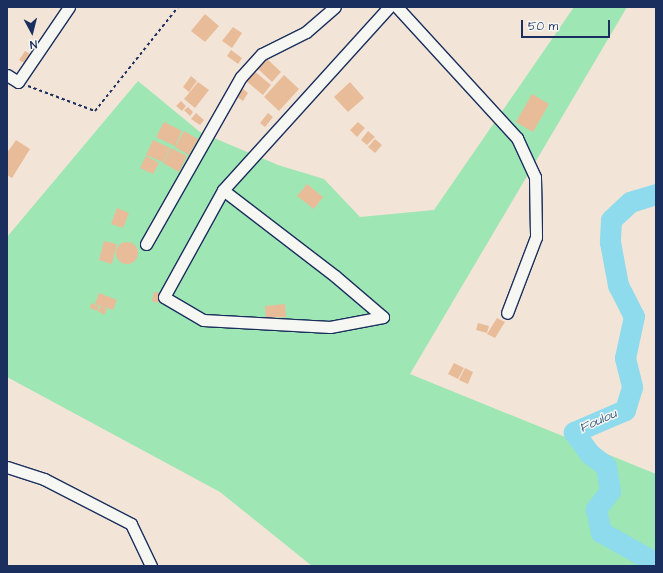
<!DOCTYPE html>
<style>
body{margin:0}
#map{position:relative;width:663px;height:573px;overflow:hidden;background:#f2e5d7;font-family:"Architects Daughter",sans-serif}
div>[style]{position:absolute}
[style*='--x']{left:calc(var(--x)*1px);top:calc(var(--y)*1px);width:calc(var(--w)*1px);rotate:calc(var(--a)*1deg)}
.green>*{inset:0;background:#9ee6b4}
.river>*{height:21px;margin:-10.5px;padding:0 10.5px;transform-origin:10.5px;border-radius:10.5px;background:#8ddbec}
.building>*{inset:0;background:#e9bc99}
.round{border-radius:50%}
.path>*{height:2px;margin-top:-1px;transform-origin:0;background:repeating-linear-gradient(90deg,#1b2f5e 0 3px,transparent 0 6px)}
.roads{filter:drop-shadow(1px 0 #1b2f5e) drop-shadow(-1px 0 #1b2f5e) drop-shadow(0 1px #1b2f5e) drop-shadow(0 -1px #1b2f5e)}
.street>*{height:11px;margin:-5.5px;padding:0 5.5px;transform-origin:5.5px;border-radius:5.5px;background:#f6f6f2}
span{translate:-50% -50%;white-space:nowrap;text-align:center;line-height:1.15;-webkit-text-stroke:3px #f6f6f2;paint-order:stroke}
.water-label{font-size:13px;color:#385a82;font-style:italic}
.frame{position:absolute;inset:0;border:8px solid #1b2f5e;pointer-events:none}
.north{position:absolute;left:12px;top:12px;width:40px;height:40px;-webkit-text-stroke:3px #f6f6f2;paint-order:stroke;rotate:173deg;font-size:11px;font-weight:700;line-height:16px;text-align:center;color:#1b2f5e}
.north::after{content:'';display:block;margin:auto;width:14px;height:18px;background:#1b2f5e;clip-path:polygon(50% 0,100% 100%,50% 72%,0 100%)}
.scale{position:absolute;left:521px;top:20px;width:89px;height:18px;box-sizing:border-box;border:2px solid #1b2f5e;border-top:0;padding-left:5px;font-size:12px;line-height:14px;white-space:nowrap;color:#1b2f5e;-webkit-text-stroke:3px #f6f6f2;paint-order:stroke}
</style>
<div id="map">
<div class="green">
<div style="clip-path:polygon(574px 7px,627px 7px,410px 374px,656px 474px,656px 566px,312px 566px,220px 492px,7px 377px,7px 237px,138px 81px,200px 132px,278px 165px,324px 179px,360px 217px,434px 210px)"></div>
</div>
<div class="river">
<div style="--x:656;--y:194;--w:27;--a:163"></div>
<div style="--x:630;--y:202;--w:26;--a:137"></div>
<div style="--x:611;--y:220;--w:22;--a:93"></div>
<div style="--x:610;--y:242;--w:44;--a:79.5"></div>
<div style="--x:618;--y:285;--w:35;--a:63"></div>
<div style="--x:634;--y:316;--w:43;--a:102.1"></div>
<div style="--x:625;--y:358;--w:30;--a:76"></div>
<div style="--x:632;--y:387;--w:24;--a:107"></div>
<div style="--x:625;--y:410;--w:56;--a:156.7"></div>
<div style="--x:574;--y:432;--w:27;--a:54"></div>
<div style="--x:590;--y:454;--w:20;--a:37"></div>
<div style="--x:606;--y:466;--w:25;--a:81"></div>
<div style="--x:610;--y:491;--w:23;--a:128"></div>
<div style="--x:596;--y:509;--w:24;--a:78"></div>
<div style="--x:601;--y:532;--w:63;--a:29.4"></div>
</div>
<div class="building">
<div style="clip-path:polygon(205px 14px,219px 26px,205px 42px,191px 31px)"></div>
<div style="clip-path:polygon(233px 27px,242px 33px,232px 48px,222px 41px)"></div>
<div style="clip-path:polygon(231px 50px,242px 58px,238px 64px,227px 56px)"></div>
<div style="clip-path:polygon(25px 51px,30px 54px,24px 63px,19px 60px)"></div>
<div style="clip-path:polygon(265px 57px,281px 72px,272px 82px,256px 67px)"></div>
<div style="clip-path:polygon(253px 70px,271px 85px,263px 95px,245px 80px)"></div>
<div style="clip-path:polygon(284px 75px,299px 89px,279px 111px,264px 97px)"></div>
<div style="clip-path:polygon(191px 76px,197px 81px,189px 92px,183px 87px)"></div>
<div style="clip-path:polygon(198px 82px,209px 90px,195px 108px,184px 99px)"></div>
<div style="clip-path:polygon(350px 82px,364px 98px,348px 112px,334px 97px)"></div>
<div style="clip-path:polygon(242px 88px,248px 93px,243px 101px,236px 96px)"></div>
<div style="clip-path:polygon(532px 94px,549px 104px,533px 132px,516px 122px)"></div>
<div style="clip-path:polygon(181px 101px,186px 106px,182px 111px,176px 106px)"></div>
<div style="clip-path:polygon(188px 107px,193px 112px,190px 116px,184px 110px)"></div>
<div style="clip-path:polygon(196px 113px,204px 120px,200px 125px,191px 119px)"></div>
<div style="clip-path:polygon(268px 113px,273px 117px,265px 127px,260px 123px)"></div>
<div style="clip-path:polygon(164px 122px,182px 131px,175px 146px,156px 137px)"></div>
<div style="clip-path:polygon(358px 122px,365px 128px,357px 137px,350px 130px)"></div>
<div style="clip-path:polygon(184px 131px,198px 139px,189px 155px,175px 147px)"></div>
<div style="clip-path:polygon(368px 131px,375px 137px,367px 145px,361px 140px)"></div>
<div style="clip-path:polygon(375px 139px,382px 145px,375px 153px,368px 147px)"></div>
<div style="clip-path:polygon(16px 140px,30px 149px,12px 178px,7px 175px,7px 153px)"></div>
<div style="clip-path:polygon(153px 140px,170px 148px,163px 162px,146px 155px)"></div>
<div style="clip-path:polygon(171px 148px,187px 156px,179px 172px,163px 163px)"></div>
<div style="clip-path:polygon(146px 156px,159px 163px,153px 174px,140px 168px)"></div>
<div style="clip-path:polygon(307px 184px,323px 197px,314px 209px,297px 196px)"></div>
<div style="clip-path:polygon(117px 208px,129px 213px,123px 228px,111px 224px)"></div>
<div style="clip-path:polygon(104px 241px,117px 244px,112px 264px,99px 260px)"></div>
<div class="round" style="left:116px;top:242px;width:22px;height:22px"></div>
<div style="clip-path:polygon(154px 292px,160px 293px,158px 303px,152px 301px)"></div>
<div style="clip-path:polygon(99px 293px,117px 300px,113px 310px,95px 304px)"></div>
<div style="clip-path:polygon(91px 303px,99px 306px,97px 311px,90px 308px)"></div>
<div style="clip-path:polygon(285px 304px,286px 317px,266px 318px,265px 306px)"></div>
<div style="clip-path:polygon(101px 306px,107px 309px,104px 315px,98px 311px)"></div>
<div style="clip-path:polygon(497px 318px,505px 322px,495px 338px,487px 334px)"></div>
<div style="clip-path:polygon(478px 323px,489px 326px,487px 333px,476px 330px)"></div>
<div style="clip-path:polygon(454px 363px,464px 368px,458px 379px,448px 374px)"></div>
<div style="clip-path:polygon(465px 368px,473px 372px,468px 384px,459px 380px)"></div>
</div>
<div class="path">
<div style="--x:28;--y:86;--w:72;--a:20.5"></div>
<div style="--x:95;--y:111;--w:133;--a:-51.4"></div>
</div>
<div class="roads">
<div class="street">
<div style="--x:397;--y:7;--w:178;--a:47.5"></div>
<div style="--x:517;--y:138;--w:43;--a:65.2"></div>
<div style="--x:535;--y:177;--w:60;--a:89"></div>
<div style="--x:536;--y:237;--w:81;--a:110.9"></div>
<div style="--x:7;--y:75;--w:13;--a:32"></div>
<div style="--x:18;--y:82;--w:91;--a:-55.8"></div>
<div style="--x:223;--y:190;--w:141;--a:37.5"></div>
<div style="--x:335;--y:276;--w:63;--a:40.5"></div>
<div style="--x:146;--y:244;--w:192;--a:-60.4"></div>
<div style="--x:241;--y:77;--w:31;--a:-48"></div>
<div style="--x:262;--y:54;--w:49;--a:-26.6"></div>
<div style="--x:306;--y:32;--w:38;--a:-41"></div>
<div style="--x:383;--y:317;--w:54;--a:169.3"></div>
<div style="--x:330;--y:327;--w:127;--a:-176.8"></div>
<div style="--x:203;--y:320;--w:45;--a:-149.5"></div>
<div style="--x:164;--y:297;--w:122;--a:-61.1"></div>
<div style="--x:223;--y:190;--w:247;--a:-47.8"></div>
<div style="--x:7;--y:467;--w:39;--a:18"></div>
<div style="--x:44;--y:479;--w:98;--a:27.3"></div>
<div style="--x:131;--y:524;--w:47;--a:64.5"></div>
</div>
</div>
<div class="water-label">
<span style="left:598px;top:421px;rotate:-24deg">Foulou</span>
</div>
<div class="frame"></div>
<div class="north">N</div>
<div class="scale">50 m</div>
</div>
